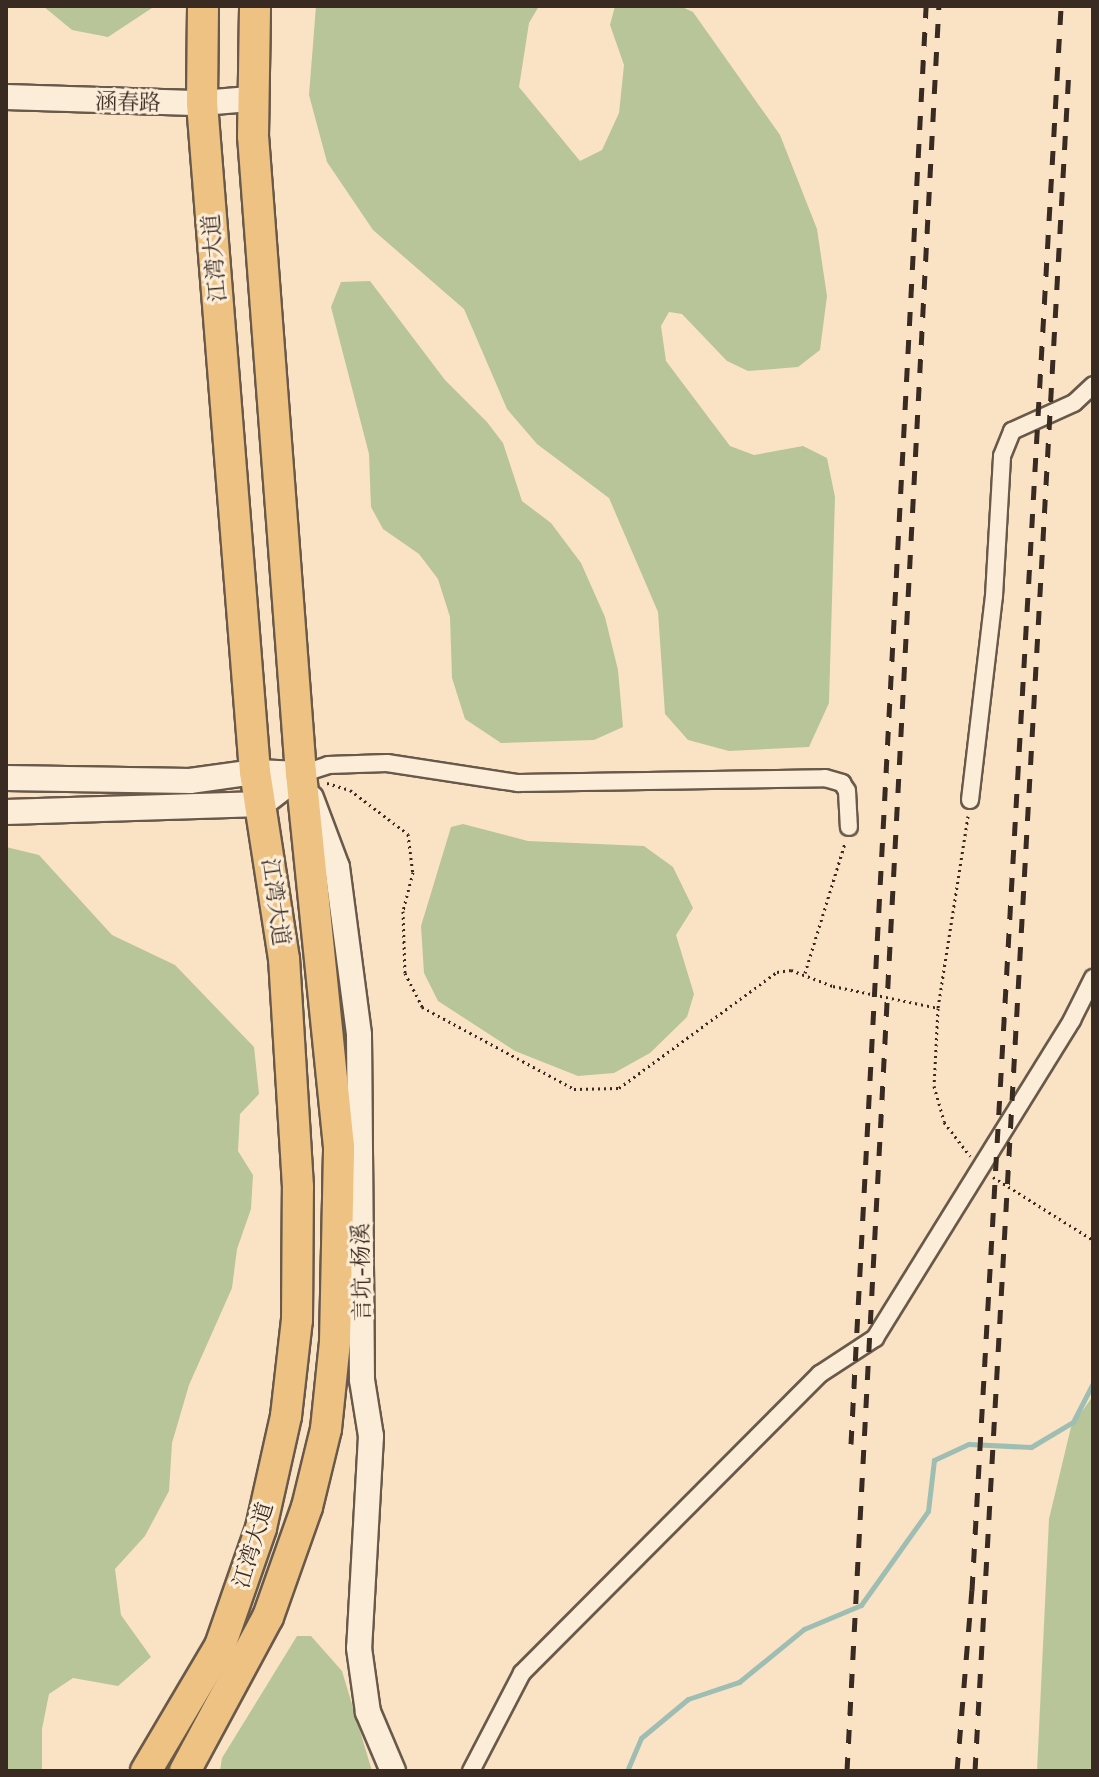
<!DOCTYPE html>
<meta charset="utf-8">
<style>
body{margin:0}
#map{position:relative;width:1099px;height:1777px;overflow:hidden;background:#fae3c4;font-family:"Libre Caslon Text","Noto Serif SC",serif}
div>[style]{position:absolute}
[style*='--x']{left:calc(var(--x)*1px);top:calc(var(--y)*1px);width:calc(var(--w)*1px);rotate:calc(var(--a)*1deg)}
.green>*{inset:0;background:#b7c599}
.stream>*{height:5px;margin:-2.5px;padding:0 2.5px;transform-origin:2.5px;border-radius:2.5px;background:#9ebeb4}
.path>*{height:3px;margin-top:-1.5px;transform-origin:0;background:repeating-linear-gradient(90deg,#392b22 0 2px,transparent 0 6px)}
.roads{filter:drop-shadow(2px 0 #69594a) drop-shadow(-2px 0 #69594a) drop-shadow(0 2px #69594a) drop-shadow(0 -2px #69594a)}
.street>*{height:16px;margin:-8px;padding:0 8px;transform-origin:8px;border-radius:8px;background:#fcedd9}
.secondary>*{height:24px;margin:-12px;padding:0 12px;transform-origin:12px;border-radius:12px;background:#fcedd9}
.highway>*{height:30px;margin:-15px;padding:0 15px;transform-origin:15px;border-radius:15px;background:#edc282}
.rail>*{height:5px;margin-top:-2.5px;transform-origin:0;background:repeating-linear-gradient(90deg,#392b22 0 14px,transparent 0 28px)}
span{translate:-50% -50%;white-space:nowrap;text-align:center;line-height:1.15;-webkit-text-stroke:6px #fcedd9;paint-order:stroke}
.street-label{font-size:22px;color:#392b22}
.frame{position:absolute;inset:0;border:8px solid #392b22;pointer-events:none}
</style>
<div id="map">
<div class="green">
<div style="clip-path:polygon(43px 6px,155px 6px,108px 37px,72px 30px)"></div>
<div style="clip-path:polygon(316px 6px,539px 6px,529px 23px,519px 87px,580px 161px,602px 150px,619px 113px,624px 65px,610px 25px,615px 6px,680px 6px,693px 12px,780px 135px,817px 229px,827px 296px,820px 350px,798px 367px,748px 371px,727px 361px,682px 314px,669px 312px,661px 326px,666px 361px,730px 446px,754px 455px,803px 446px,827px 458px,835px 497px,829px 703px,809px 747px,729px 751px,688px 740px,665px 714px,658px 612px,609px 498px,537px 444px,507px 409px,464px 309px,373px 230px,327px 162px,309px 95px)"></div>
<div style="clip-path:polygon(370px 281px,445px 380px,487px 422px,503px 443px,522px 501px,551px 523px,581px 563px,605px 617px,618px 670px,623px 727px,594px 740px,501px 743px,465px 719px,452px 678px,450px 617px,438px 579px,419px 554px,383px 529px,371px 507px,369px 454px,331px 307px,341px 282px)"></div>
<div style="clip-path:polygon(463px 824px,528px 841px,644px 846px,673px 867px,693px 908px,676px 935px,694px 994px,687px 1017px,650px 1053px,614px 1073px,578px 1076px,515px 1051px,438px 1001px,424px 973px,421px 926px,451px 827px)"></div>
<div style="clip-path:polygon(6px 847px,39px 855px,112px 935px,175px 965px,254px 1047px,259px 1094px,240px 1114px,238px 1151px,253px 1175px,251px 1209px,237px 1249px,232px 1288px,189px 1385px,172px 1443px,169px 1491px,145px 1536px,115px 1569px,121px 1615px,151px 1657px,118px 1686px,73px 1678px,49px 1694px,42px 1729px,42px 1771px,6px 1771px)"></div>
<div style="clip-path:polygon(1093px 1396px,1093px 1771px,1037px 1771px,1049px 1519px,1071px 1427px)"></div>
<div style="clip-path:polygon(297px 1636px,311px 1636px,342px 1671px,372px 1771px,220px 1771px,222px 1758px)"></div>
</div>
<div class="stream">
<div style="--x:627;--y:1771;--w:36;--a:-67"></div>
<div style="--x:641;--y:1738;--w:61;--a:-39.7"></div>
<div style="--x:688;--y:1699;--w:54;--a:-18.4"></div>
<div style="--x:739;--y:1682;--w:84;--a:-39.2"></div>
<div style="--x:804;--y:1629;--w:62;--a:-22.8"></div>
<div style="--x:861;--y:1605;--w:115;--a:-54.5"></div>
<div style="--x:928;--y:1511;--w:51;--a:-83.3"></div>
<div style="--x:934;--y:1460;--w:38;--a:-25"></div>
<div style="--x:969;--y:1444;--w:62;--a:2.8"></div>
<div style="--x:1031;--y:1447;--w:49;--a:-30.8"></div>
<div style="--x:1073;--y:1422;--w:44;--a:-62.9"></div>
</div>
<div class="path">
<div style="--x:327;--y:783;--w:24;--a:17"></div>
<div style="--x:350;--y:790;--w:73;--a:37.2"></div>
<div style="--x:408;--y:834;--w:38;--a:83"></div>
<div style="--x:413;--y:872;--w:40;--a:104.4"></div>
<div style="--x:403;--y:911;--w:62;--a:88.2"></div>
<div style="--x:405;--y:973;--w:38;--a:63"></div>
<div style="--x:422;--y:1007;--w:173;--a:28.3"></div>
<div style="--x:574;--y:1089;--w:45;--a:-1.3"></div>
<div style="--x:619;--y:1088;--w:196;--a:-36.3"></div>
<div style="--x:777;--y:972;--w:14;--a:-8"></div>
<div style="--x:791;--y:970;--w:45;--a:20.9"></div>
<div style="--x:833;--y:986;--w:107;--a:11.8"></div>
<div style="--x:968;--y:816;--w:194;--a:98.9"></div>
<div style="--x:938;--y:1008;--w:78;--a:92.9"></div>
<div style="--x:934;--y:1086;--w:37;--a:74"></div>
<div style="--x:944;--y:1122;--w:43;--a:52.6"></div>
<div style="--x:805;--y:973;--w:136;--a:-72.9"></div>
<div style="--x:993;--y:1177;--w:118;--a:32.2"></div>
</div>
<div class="roads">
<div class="street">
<div style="--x:301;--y:774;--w:28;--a:-18"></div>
<div style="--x:328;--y:765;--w:59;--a:-1.9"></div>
<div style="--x:387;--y:763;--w:133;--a:8.7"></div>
<div style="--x:518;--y:783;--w:307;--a:-0.9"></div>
<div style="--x:825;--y:778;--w:18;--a:16"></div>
<div style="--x:842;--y:783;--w:9;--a:58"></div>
<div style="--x:847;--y:791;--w:36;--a:87"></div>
<div style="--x:970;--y:800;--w:205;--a:-83.3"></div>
<div style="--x:994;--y:596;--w:140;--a:-86.7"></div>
<div style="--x:1002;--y:456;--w:27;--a:-68"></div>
<div style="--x:1012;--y:431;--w:68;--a:-24.3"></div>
<div style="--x:1074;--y:403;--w:26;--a:-43"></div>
<div style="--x:471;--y:1771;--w:110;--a:-62.5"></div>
<div style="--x:522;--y:1673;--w:422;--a:-45.1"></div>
<div style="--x:820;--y:1374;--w:66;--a:-33.2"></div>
<div style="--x:875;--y:1338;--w:374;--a:-58.2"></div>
<div style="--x:1072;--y:1020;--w:47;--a:-63.4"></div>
</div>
<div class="secondary">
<div style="--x:6;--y:97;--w:196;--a:1.8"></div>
<div style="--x:202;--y:103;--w:48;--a:-4.8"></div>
<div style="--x:6;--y:778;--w:184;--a:0.9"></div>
<div style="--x:190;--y:781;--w:66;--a:-7.9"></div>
<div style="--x:255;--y:772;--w:46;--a:2.5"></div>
<div style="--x:311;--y:798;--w:74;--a:69.4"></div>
<div style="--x:337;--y:867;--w:169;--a:82.5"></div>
<div style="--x:359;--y:1035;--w:345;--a:89.5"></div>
<div style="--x:362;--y:1380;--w:57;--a:80.9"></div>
<div style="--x:371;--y:1436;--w:212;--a:93.2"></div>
<div style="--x:359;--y:1648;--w:65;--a:82"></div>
<div style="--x:368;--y:1712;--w:64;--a:67"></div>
<div style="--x:6;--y:812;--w:256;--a:-1.8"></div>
<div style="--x:262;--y:804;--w:49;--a:-37.6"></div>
</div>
<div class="highway">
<div style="--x:146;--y:1771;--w:145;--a:-59.4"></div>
<div style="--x:220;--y:1646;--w:125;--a:-70.8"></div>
<div style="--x:261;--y:1528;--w:115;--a:-77.4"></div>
<div style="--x:286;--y:1416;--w:97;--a:-83.5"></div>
<div style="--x:297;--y:1320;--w:133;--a:-89.6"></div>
<div style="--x:298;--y:1187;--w:228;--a:-93.5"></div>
<div style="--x:284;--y:959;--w:189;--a:-98.8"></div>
<div style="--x:255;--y:772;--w:671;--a:-94.53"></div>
<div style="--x:202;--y:103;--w:97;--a:-89.4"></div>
<div style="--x:185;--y:1771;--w:175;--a:-61.7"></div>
<div style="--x:268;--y:1617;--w:117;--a:-70.5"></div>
<div style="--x:307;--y:1507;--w:80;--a:-76.3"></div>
<div style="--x:326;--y:1429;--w:87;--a:-84.1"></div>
<div style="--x:335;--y:1342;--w:195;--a:-88.8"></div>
<div style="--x:339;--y:1147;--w:375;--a:-95.8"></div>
<div style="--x:301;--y:774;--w:640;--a:-94.3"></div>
<div style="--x:253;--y:136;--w:130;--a:-89.1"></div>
</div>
</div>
<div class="rail">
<div style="--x:851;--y:1444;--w:1440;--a:-87.01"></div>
<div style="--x:847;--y:1771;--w:1767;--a:-87.02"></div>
<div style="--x:957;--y:1771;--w:182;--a:-85.3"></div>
<div style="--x:972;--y:1590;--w:1586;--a:-86.78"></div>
<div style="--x:975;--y:1771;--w:1708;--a:-86.84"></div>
</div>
<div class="street-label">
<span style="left:128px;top:102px;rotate:1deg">涵春路</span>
<span style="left:214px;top:258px;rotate:-95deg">江湾大道</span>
<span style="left:276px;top:902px;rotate:82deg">江湾大道</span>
<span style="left:361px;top:1272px;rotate:-91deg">言坑-杨溪</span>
<span style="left:253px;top:1545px;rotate:-73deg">江湾大道</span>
</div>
<div class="frame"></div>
</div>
